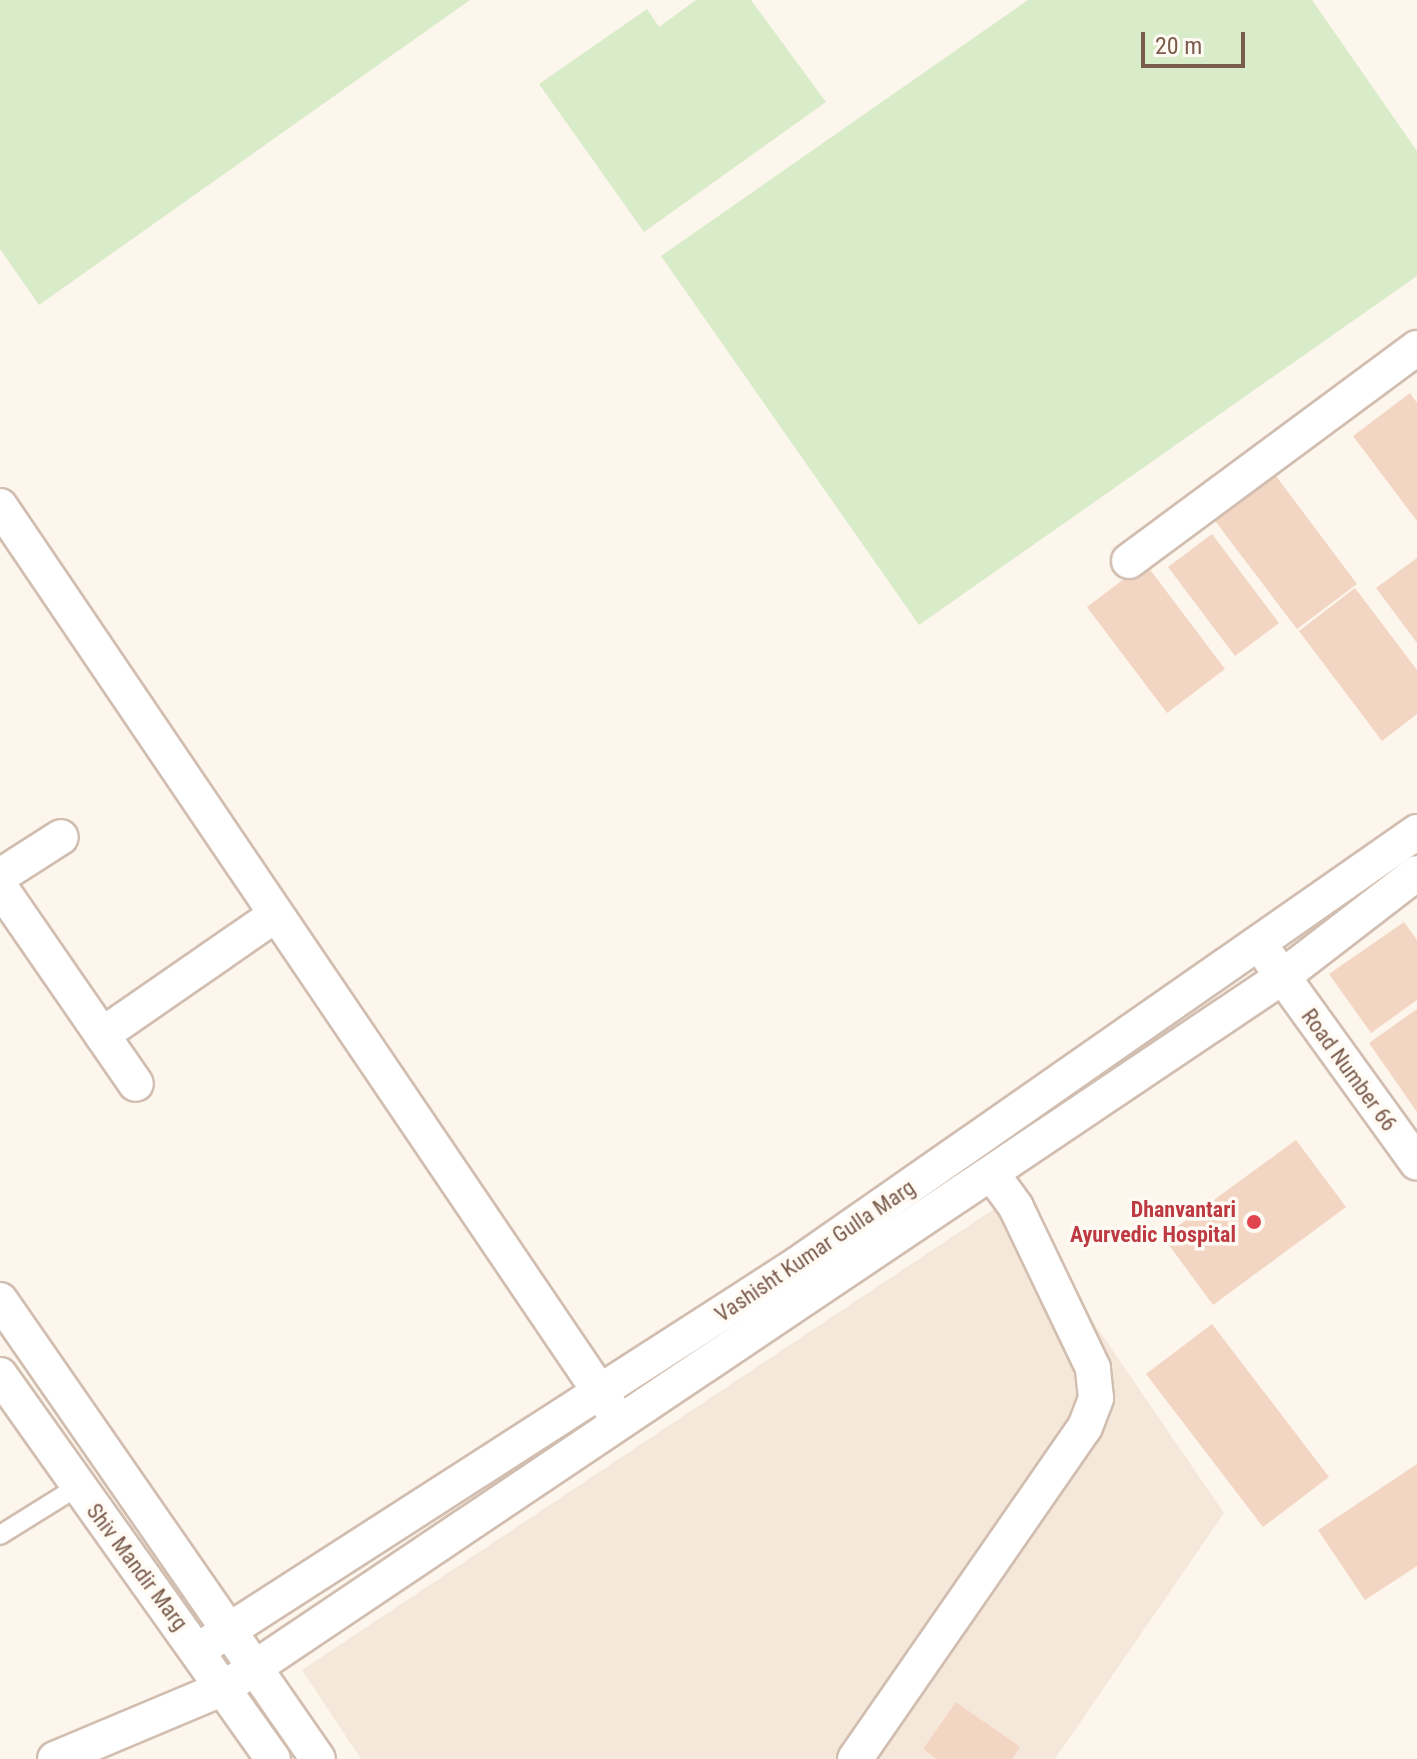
<!DOCTYPE html>
<style>
body{margin:0}
#map{position:relative;width:1417px;height:1759px;overflow:hidden;background:#fdf6ec;font-family:"Roboto Condensed",sans-serif}
div>[style]{position:absolute}
[style*='--x']{left:calc(var(--x)*1px);top:calc(var(--y)*1px);width:calc(var(--w)*1px);rotate:calc(var(--a)*1deg)}
.residential>*{inset:0;background:#f5e8da}
.green>*{inset:0;background:#d8ecc9}
.building>*{inset:0;background:#f3d5c3}
.roads{filter:drop-shadow(2px 0 #d1beb0) drop-shadow(-2px 0 #d1beb0) drop-shadow(0 2px #d1beb0) drop-shadow(0 -2px #d1beb0)}
.service>*{height:18px;margin:-9px;padding:0 9px;transform-origin:9px;border-radius:9px;background:#fff}
.minor>*{height:34px;margin:-17px;padding:0 17px;transform-origin:17px;border-radius:17px;background:#fff}
.dots>*{width:22px;height:22px;translate:-50% -50%;box-sizing:border-box;border:4px solid #fffaf3;border-radius:50%}
span{translate:-50% -50%;white-space:nowrap;text-align:center;line-height:1.15;-webkit-text-stroke:7px #fffaf3;paint-order:stroke}
.street-label{font-size:22px;color:#7a5c4d}
.health-label{font-size:22px;color:#be3a42;font-weight:700}
.right{translate:-100% -50%;text-align:right}
.scale{position:absolute;left:1141px;top:32px;width:104px;height:36px;box-sizing:border-box;border:4px solid #7a5c4d;border-top:0;padding-left:10px;font-size:24px;line-height:28px;white-space:nowrap;color:#7a5c4d;-webkit-text-stroke:6px #fffaf3;paint-order:stroke}
</style>
<div id="map">
<div class="residential">
<div style="clip-path:polygon(1009px 1199px,1224px 1513px,1055px 1759px,361px 1759px,302px 1670px)"></div>
</div>
<div class="green">
<div style="clip-path:polygon(0 0,470px 0,39px 305px,0 249px)"></div>
<div style="clip-path:polygon(696px 0,751px 0,826px 102px,644px 232px,539px 84px,647px 9px,659px 27px)"></div>
<div style="clip-path:polygon(1028px 0,1312px 0,1417px 151px,1417px 276px,919px 625px,661px 256px)"></div>
</div>
<div class="building">
<div style="clip-path:polygon(1410px 393px,1417px 403px,1417px 521px,1353px 436px)"></div>
<div style="clip-path:polygon(1270px 468px,1357px 584px,1297px 629px,1209px 513px)"></div>
<div style="clip-path:polygon(1212px 534px,1279px 623px,1235px 656px,1168px 567px)"></div>
<div style="clip-path:polygon(1417px 558px,1417px 643px,1376px 588px)"></div>
<div style="clip-path:polygon(1145px 563px,1225px 669px,1167px 713px,1087px 607px)"></div>
<div style="clip-path:polygon(1355px 588px,1417px 670px,1417px 714px,1382px 741px,1299px 631px)"></div>
<div style="clip-path:polygon(1404px 922px,1417px 940px,1417px 1000px,1371px 1033px,1329px 974px)"></div>
<div style="clip-path:polygon(1417px 1009px,1417px 1112px,1369px 1043px)"></div>
<div style="clip-path:polygon(1296px 1140px,1346px 1207px,1213px 1305px,1163px 1237px)"></div>
<div style="clip-path:polygon(1212px 1324px,1329px 1477px,1263px 1527px,1146px 1374px)"></div>
<div style="clip-path:polygon(1417px 1464px,1417px 1566px,1365px 1600px,1318px 1530px)"></div>
<div style="clip-path:polygon(956px 1702px,1020px 1747px,1012px 1759px,937px 1759px,923px 1749px)"></div>
</div>
<div class="roads">
<div class="service">
<div style="--x:0;--y:1535;--w:91;--a:-31.9"></div>
</div>
<div class="minor">
<div style="--x:0;--y:506;--w:1095;--a:55.9"></div>
<div style="--x:1129;--y:561;--w:358;--a:-36.5"></div>
<div style="--x:0;--y:876;--w:72;--a:-32.6"></div>
<div style="--x:0;--y:887;--w:239;--a:55.4"></div>
<div style="--x:1270;--y:959;--w:251;--a:54.2"></div>
<div style="--x:102;--y:1035;--w:211;--a:-34.7"></div>
<div style="--x:0;--y:1300;--w:558;--a:55.29"></div>
<div style="--x:0;--y:1375;--w:471;--a:54.6"></div>
<div style="--x:200;--y:1649;--w:711;--a:-32.77"></div>
<div style="--x:798;--y:1264;--w:755;--a:-34.91"></div>
<div style="--x:55;--y:1759;--w:186;--a:-22.8"></div>
<div style="--x:226;--y:1687;--w:1272;--a:-33.91"></div>
<div style="--x:1282;--y:977;--w:170;--a:-37.6"></div>
<div style="--x:855;--y:1759;--w:404;--a:-55.3"></div>
<div style="--x:1085;--y:1427;--w:31;--a:-69"></div>
<div style="--x:1096;--y:1398;--w:30;--a:-96"></div>
<div style="--x:1093;--y:1368;--w:178;--a:-115.6"></div>
<div style="--x:1016;--y:1207;--w:41;--a:-126"></div>
</div>
</div>
<div class="dots">
<div style="left:1254px;top:1222px;background:#e0444e"></div>
</div>
<div class="street-label">
<span style="left:1349px;top:1070px;rotate:54deg">Road Number 66</span>
<span style="left:815px;top:1251px;rotate:-34deg">Vashisht Kumar Gulla Marg</span>
<span style="left:137px;top:1567px;rotate:53deg">Shiv Mandir Marg</span>
</div>
<div class="health-label">
<span class="right" style="left:1236px;top:1222px">Dhanvantari<br>Ayurvedic Hospital</span>
</div>
<div class="scale">20 m</div>
</div>
